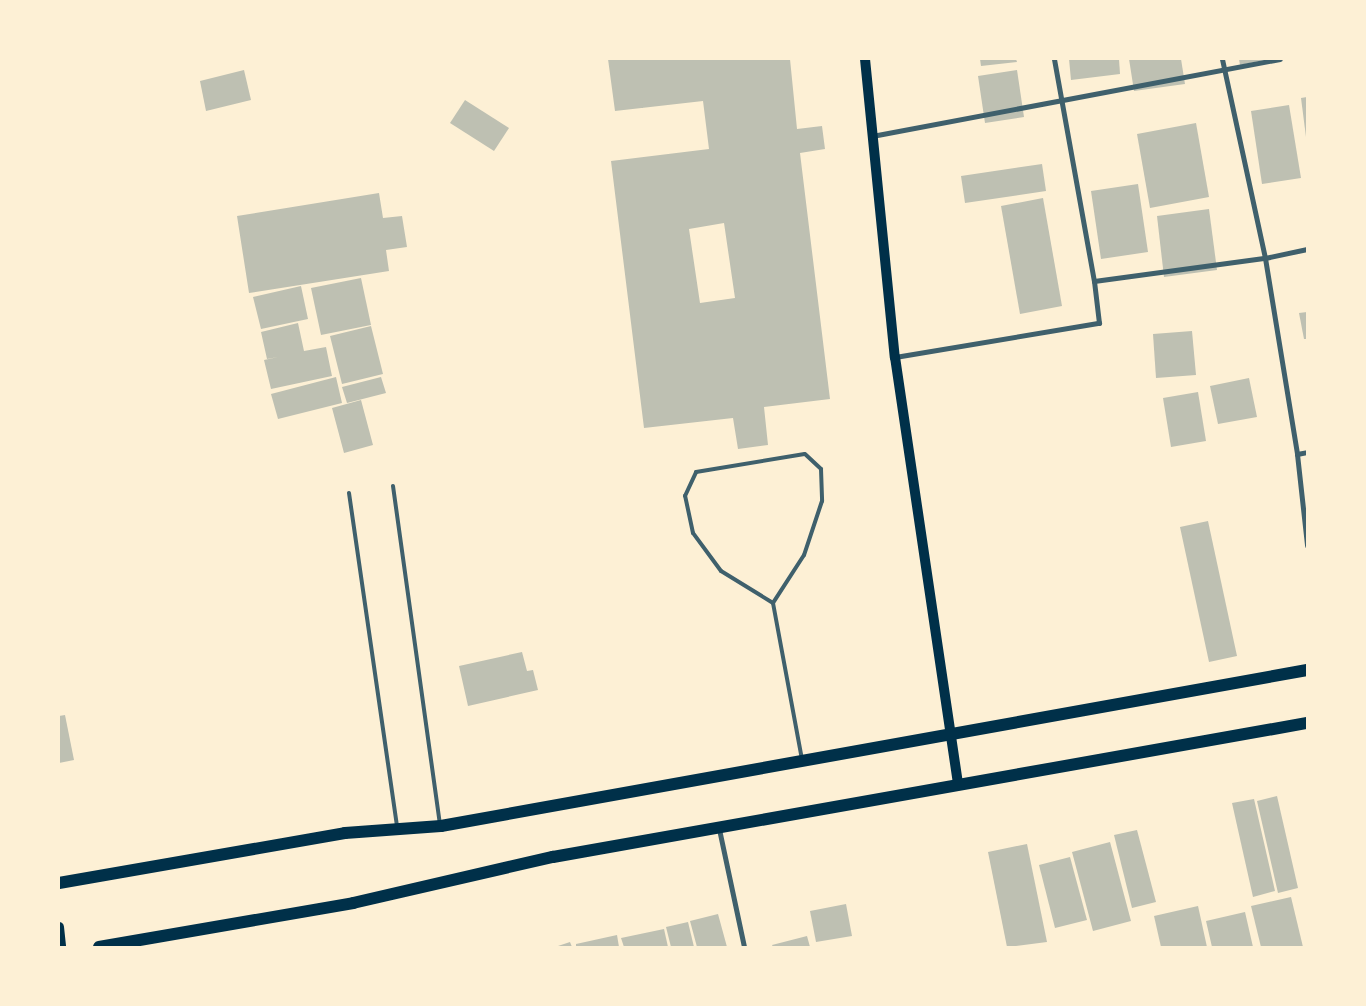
<!DOCTYPE html>
<style>
body{margin:0}
#map{position:relative;width:1366px;height:1006px;overflow:hidden;background:#fdf0d5;font-family:Signika,sans-serif}
div>[style]{position:absolute}
[style*='--x']{left:calc(var(--x)*1px);top:calc(var(--y)*1px);width:calc(var(--w)*1px);rotate:calc(var(--a)*1deg)}
.building>*{inset:0;background:#bec0b2}
.service>*{height:4px;margin:-2px;padding:0 2px;transform-origin:2px;border-radius:2px;background:#3f606c}
.minor>*{height:5px;margin:-2.5px;padding:0 2.5px;transform-origin:2.5px;border-radius:2.5px;background:#3f606c}
.secondary>*{height:10px;margin:-5px;padding:0 5px;transform-origin:5px;border-radius:5px;background:#003049}
.primary>*{height:12px;margin:-6px;padding:0 6px;transform-origin:6px;border-radius:6px;background:#003049}
span{translate:-50% -50%;white-space:nowrap;text-align:center;line-height:1.15;-webkit-text-stroke:4px #fdf0d5;paint-order:stroke}
.frame{position:absolute;inset:0;border:60px solid #fdf0d5;pointer-events:none}
</style>
<div id="map">
<div class="building">
<div style="clip-path:polygon(evenodd,608px 59px,790px 59px,797px 129px,822px 126px,825px 149px,800px 153px,830px 399px,764px 407px,768px 445px,738px 449px,733px 418px,644px 428px,611px 161px,709px 149px,703px 101px,615px 111px,608px 59px,724px 223px,735px 298px,700px 303px,689px 229px,724px 223px)"></div>
<div style="clip-path:polygon(980px 59px,1016px 59px,1017px 62px,981px 66px)"></div>
<div style="clip-path:polygon(1069px 59px,1119px 59px,1120px 74px,1071px 80px)"></div>
<div style="clip-path:polygon(1129px 59px,1181px 59px,1185px 84px,1134px 91px)"></div>
<div style="clip-path:polygon(1239px 59px,1264px 59px,1264px 60px,1240px 65px)"></div>
<div style="clip-path:polygon(244px 70px,251px 100px,206px 111px,200px 81px)"></div>
<div style="clip-path:polygon(1017px 70px,1024px 117px,985px 123px,978px 76px)"></div>
<div style="clip-path:polygon(1307px 97px,1307px 137px,1306px 137px,1301px 98px)"></div>
<div style="clip-path:polygon(465px 100px,509px 128px,494px 151px,450px 123px)"></div>
<div style="clip-path:polygon(1289px 105px,1301px 178px,1262px 184px,1251px 111px)"></div>
<div style="clip-path:polygon(1196px 123px,1209px 197px,1150px 208px,1137px 134px)"></div>
<div style="clip-path:polygon(1042px 164px,1046px 191px,965px 203px,961px 176px)"></div>
<div style="clip-path:polygon(1138px 184px,1148px 252px,1101px 259px,1091px 191px)"></div>
<div style="clip-path:polygon(379px 193px,383px 218px,402px 216px,407px 247px,386px 250px,389px 271px,249px 293px,237px 216px)"></div>
<div style="clip-path:polygon(1043px 198px,1062px 306px,1020px 314px,1001px 206px)"></div>
<div style="clip-path:polygon(1209px 209px,1217px 270px,1164px 277px,1157px 216px)"></div>
<div style="clip-path:polygon(361px 278px,371px 325px,321px 335px,311px 288px)"></div>
<div style="clip-path:polygon(301px 286px,308px 319px,261px 329px,253px 297px)"></div>
<div style="clip-path:polygon(1307px 312px,1307px 339px,1304px 339px,1299px 313px)"></div>
<div style="clip-path:polygon(298px 323px,304px 351px,326px 347px,332px 376px,271px 389px,264px 360px,278px 357px,267px 359px,261px 332px)"></div>
<div style="clip-path:polygon(371px 326px,383px 374px,342px 384px,330px 336px)"></div>
<div style="clip-path:polygon(1192px 331px,1196px 375px,1156px 378px,1153px 334px)"></div>
<div style="clip-path:polygon(336px 377px,342px 403px,278px 419px,271px 394px)"></div>
<div style="clip-path:polygon(381px 377px,386px 393px,347px 403px,342px 387px)"></div>
<div style="clip-path:polygon(1249px 378px,1257px 417px,1218px 424px,1210px 386px)"></div>
<div style="clip-path:polygon(1198px 392px,1206px 441px,1171px 447px,1163px 398px)"></div>
<div style="clip-path:polygon(361px 400px,373px 445px,344px 453px,332px 408px)"></div>
<div style="clip-path:polygon(1208px 521px,1237px 656px,1209px 662px,1180px 527px)"></div>
<div style="clip-path:polygon(522px 652px,527px 671px,533px 670px,538px 690px,468px 706px,459px 666px)"></div>
<div style="clip-path:polygon(65px 715px,74px 760px,59px 763px,59px 716px)"></div>
<div style="clip-path:polygon(1277px 796px,1298px 888px,1278px 893px,1257px 801px)"></div>
<div style="clip-path:polygon(1254px 799px,1275px 891px,1253px 897px,1232px 803px)"></div>
<div style="clip-path:polygon(1137px 830px,1156px 902px,1132px 908px,1114px 835px)"></div>
<div style="clip-path:polygon(1110px 842px,1131px 921px,1093px 931px,1072px 852px)"></div>
<div style="clip-path:polygon(1027px 844px,1047px 942px,1007px 947px,988px 852px)"></div>
<div style="clip-path:polygon(1070px 857px,1087px 920px,1055px 928px,1039px 865px)"></div>
<div style="clip-path:polygon(1291px 897px,1303px 947px,1261px 947px,1251px 906px)"></div>
<div style="clip-path:polygon(846px 904px,852px 936px,816px 942px,810px 911px)"></div>
<div style="clip-path:polygon(1198px 906px,1207px 947px,1161px 947px,1154px 916px)"></div>
<div style="clip-path:polygon(1245px 912px,1253px 947px,1212px 947px,1206px 921px)"></div>
<div style="clip-path:polygon(718px 914px,727px 947px,697px 947px,690px 921px)"></div>
<div style="clip-path:polygon(688px 922px,694px 947px,671px 947px,666px 927px)"></div>
<div style="clip-path:polygon(664px 929px,668px 947px,624px 947px,621px 938px)"></div>
<div style="clip-path:polygon(617px 935px,619px 947px,576px 947px,576px 944px)"></div>
<div style="clip-path:polygon(807px 936px,810px 947px,773px 947px,772px 945px)"></div>
<div style="clip-path:polygon(570px 942px,572px 947px,555px 947px)"></div>
</div>
<div class="service">
<div style="--x:393;--y:486;--w:340;--a:82.1"></div>
<div style="--x:349;--y:493;--w:337;--a:81.8"></div>
<div style="--x:773;--y:603;--w:61;--a:-148.4"></div>
<div style="--x:721;--y:571;--w:47;--a:-126.4"></div>
<div style="--x:693;--y:533;--w:38;--a:-102"></div>
<div style="--x:685;--y:496;--w:26;--a:-65"></div>
<div style="--x:696;--y:472;--w:110;--a:-9.4"></div>
<div style="--x:805;--y:454;--w:22;--a:43"></div>
<div style="--x:821;--y:469;--w:32;--a:88"></div>
<div style="--x:822;--y:501;--w:57;--a:108.4"></div>
<div style="--x:804;--y:555;--w:57;--a:122.9"></div>
<div style="--x:773;--y:603;--w:159;--a:79.5"></div>
</div>
<div class="minor">
<div style="--x:1054;--y:59;--w:226;--a:79.8"></div>
<div style="--x:1222;--y:59;--w:204;--a:77.8"></div>
<div style="--x:1265;--y:258;--w:199;--a:80.7"></div>
<div style="--x:1297;--y:454;--w:92;--a:83.7"></div>
<div style="--x:872;--y:136;--w:415;--a:-10.7"></div>
<div style="--x:895;--y:357;--w:207;--a:-9.5"></div>
<div style="--x:1099;--y:323;--w:42;--a:-96.8"></div>
<div style="--x:1094;--y:281;--w:173;--a:-7.7"></div>
<div style="--x:1265;--y:258;--w:43;--a:-12.1"></div>
<div style="--x:1297;--y:454;--w:10;--a:-11"></div>
<div style="--x:719;--y:829;--w:121;--a:78"></div>
</div>
<div class="secondary">
<div style="--x:865;--y:59;--w:300;--a:84.3"></div>
<div style="--x:895;--y:357;--w:433;--a:81.6"></div>
<div style="--x:59;--y:927;--w:20;--a:84"></div>
</div>
<div class="primary">
<div style="--x:59;--y:883;--w:290;--a:-9.9"></div>
<div style="--x:345;--y:833;--w:96;--a:-4.2"></div>
<div style="--x:441;--y:826;--w:880;--a:-10.21"></div>
<div style="--x:99;--y:947;--w:258;--a:-9.8"></div>
<div style="--x:353;--y:903;--w:205;--a:-13"></div>
<div style="--x:553;--y:857;--w:766;--a:-10.08"></div>
</div>
<div class="frame"></div>
</div>
